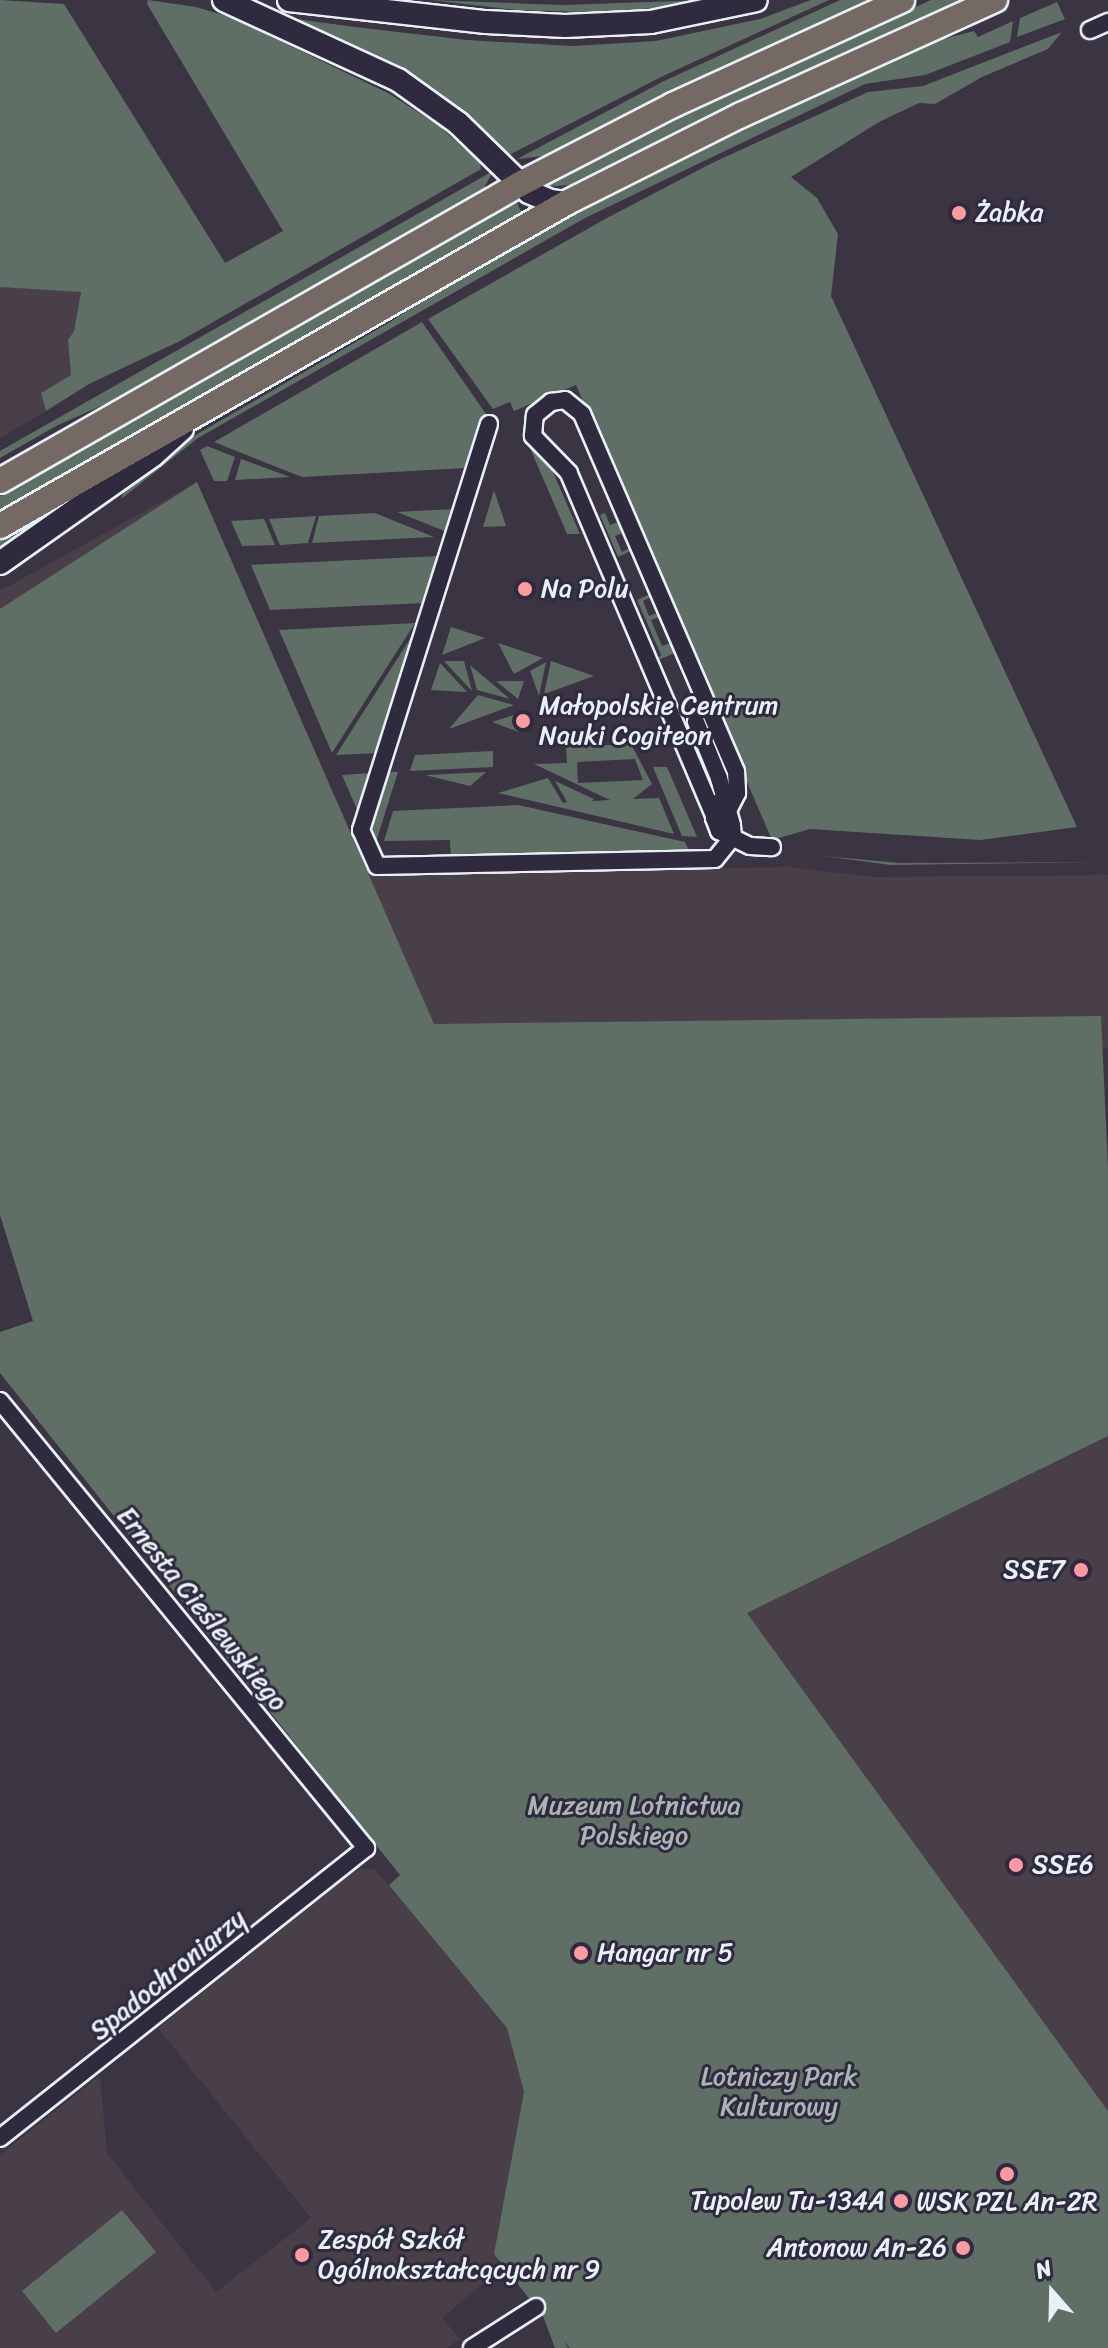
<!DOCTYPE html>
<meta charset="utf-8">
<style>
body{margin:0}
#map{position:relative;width:1108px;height:2348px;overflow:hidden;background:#3b3442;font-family:Sriracha,sans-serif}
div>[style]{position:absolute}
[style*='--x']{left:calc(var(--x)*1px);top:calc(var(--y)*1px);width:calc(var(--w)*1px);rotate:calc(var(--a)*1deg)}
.built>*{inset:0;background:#493f49}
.green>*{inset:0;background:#5f6f66}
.roads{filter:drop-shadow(2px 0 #e8f1f8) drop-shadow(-2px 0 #e8f1f8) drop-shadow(0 2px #e8f1f8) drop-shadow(0 -2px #e8f1f8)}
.street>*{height:16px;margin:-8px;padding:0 8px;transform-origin:8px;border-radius:8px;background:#2f2a3d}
.secondary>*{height:22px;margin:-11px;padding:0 11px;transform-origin:11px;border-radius:11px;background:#2f2a3d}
.primary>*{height:24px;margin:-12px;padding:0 12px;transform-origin:12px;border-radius:12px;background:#756964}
.dots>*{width:22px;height:22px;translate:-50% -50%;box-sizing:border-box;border:4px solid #2f2a3d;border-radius:50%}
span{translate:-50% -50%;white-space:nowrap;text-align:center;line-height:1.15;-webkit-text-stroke:6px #2f2a3d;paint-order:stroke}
.poi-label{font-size:26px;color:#e8f1f8}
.left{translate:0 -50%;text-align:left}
.right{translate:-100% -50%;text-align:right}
.street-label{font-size:26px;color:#e8f1f8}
.park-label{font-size:26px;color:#aab6b6}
.north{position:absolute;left:1012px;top:2252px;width:80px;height:80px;-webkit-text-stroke:6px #2f2a3d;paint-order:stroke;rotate:340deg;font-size:22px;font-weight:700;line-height:32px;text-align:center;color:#e8f1f8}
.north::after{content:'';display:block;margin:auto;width:28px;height:36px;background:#e8f1f8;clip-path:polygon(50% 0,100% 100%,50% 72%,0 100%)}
</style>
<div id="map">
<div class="built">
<div style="clip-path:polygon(0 287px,81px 291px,74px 331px,68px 340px,71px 375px,41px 393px,46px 411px,0 438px)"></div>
<div style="clip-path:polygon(197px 482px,369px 873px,789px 867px,874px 877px,1108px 875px,1108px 1048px,876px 1052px,0 1196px,0 591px)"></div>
<div style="clip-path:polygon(1108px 1436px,1108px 2111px,747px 1613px)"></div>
<div style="clip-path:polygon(361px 1869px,374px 1869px,389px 1885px,507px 2028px,524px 2092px,494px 2254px,503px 2267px,442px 2318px,464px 2344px,458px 2340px,447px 2348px,0 2348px,0 2155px,100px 2075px,107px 2153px,216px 2292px,311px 2218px,158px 2028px,349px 1875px)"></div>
</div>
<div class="green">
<div style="clip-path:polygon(0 0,64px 4px,225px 263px,283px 231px,147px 4px,148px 0,196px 7px,230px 17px,390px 94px,439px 126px,480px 163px,481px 169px,180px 341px,89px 384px,46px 411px,41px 393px,71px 375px,68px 340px,74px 331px,81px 292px,0 287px)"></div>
<div style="clip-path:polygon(430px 0,563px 5px,706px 0,660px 8px,585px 12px,516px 10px)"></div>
<div style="clip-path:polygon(811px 0,829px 0,661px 77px,509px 155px,445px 99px,410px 77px,274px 11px,296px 19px,355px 27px,467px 40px,573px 46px,656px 41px,760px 19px)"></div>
<div style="clip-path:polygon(840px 0,871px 0,698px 79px,544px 156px,517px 159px,664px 81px)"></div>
<div style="clip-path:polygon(931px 0,963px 0,734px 104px,570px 185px,545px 187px,679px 116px)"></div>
<div style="clip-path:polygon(1057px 2px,1065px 19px,1017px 37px,1020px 18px)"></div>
<div style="clip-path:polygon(1013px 21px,1010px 42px,925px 75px,865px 84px,585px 218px,198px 438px,121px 499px,128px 481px,189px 439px,390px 322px,491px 257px,605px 196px,754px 122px,928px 43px,974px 31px,978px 37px)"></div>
<div style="clip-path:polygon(1062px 32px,1048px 49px,982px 77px,935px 104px,919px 103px,879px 122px,791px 177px,817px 198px,838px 234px,831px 296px,1077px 827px,980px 840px,810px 829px,772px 840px,576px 385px,514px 411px,510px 402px,493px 409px,428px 319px,607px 218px,712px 163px,868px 92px,923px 86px)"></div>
<div style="clip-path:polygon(493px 171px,483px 190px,112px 401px,56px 426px,0 458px,0 451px)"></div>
<div style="clip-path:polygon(517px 202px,521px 212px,0 510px,0 496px,411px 259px)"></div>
<div style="clip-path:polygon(422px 322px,486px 414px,467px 468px,302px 477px,214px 442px)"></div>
<div style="clip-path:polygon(527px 441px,549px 463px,580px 534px,567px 534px)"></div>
<div style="clip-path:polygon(207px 446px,235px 457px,227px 481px,214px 481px,200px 450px)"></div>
<div style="clip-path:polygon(241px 459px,290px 477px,235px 480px)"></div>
<div style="clip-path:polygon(197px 482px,434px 1024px,1101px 1016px,1108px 1168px,1108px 1436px,747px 1613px,1108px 2111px,1108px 2348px,570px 2348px,564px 2341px,568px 2348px,555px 2348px,543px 2316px,494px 2254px,524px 2092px,507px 2028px,389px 1885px,400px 1875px,0 1373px,0 1332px,33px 1321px,0 1215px,0 609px)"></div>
<div style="clip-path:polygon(94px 484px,0 556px,0 539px)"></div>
<div style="clip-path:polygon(494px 490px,506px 526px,483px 527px)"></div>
<div style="clip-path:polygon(454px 509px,447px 532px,397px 512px)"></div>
<div style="clip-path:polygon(375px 513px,434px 537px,312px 543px,319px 516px)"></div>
<div style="clip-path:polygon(605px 513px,610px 525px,621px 521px,625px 532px,615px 536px,622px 552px,632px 547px,633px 550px,618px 557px,600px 515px)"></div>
<div style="clip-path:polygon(316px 516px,308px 543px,280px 545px,269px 519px)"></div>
<div style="clip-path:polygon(264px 519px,275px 545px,242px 546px,231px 521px)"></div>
<div style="clip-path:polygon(439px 556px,424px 603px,270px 610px,251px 565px)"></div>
<div style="clip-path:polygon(652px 593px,653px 596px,643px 601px,649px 616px,660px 612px,662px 616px,651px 620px,662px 646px,673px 642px,677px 652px,656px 661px,661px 655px,637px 600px)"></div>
<div style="clip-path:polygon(415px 623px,332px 753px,279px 630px)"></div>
<div style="clip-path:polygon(451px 627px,485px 638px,442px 655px)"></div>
<div style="clip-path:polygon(415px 631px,377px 753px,336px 755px)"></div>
<div style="clip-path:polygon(498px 643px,543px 658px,514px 674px)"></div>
<div style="clip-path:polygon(444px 661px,464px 661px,472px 691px)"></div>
<div style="clip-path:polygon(551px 661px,594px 676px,544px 694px)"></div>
<div style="clip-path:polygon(546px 662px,539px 696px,530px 671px)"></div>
<div style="clip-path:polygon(440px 663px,467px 692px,431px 690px)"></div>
<div style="clip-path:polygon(470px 665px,510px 699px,477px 690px)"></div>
<div style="clip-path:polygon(496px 681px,524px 681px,518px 699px)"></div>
<div style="clip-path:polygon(478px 695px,514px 705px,449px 729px)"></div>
<div style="clip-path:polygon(520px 713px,519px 732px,492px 722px)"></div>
<div style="clip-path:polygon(evenodd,631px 744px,652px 784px,633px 799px,659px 798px,674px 834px,498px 793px,548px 778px,563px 803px,567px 802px,555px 781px,594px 799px,592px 801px,610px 800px,534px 764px,567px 763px,566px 747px,631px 744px,635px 759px,643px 780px,578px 783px,577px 762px,635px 759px)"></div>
<div style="clip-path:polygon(493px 751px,493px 767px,410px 771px,415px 755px)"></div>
<div style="clip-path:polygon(653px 767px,667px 767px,697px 837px,682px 836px)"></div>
<div style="clip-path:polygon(387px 772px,398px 772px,376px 842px,368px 833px)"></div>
<div style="clip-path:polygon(486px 772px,470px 786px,425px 775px)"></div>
<div style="clip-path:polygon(371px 773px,358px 812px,342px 775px)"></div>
<div style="clip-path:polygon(518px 805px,685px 842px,691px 856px,451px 860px,450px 840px,384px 841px,393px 811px)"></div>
<div style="clip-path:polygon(823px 856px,900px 863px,1108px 862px,891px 865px)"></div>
<div style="clip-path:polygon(122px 2210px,156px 2252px,56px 2333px,22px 2291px)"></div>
</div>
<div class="roads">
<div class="street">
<div style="--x:1090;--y:30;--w:20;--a:-24"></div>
<div style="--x:489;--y:424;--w:426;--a:107.5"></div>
<div style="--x:361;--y:830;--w:39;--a:66"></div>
<div style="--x:377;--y:866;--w:338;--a:-1.2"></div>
<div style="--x:715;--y:859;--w:28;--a:-51"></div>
<div style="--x:733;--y:837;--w:12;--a:-95"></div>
<div style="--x:732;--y:825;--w:49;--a:-105.5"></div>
<div style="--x:719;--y:778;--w:61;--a:-112.3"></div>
<div style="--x:716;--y:803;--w:15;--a:98"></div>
<div style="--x:714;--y:818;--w:14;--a:69"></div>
<div style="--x:719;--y:831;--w:34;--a:26"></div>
<div style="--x:750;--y:846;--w:22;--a:3"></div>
<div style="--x:713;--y:813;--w:369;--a:-113"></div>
<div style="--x:569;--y:473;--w:52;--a:-134.2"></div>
<div style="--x:533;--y:436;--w:21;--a:-85"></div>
<div style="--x:535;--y:415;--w:21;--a:-39"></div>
<div style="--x:551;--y:402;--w:14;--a:-8"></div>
<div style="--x:565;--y:400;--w:22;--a:39"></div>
<div style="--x:582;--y:414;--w:389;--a:66.7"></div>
<div style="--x:736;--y:771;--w:22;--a:87"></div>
<div style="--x:737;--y:793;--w:20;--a:117"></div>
<div style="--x:0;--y:1401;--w:578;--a:50.69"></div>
<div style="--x:366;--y:1848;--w:467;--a:141.6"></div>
<div style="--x:472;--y:2348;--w:76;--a:-32.6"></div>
</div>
<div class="secondary">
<div style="--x:224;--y:0;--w:192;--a:24.7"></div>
<div style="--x:398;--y:80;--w:74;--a:35.6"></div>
<div style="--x:458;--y:123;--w:99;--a:44.2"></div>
<div style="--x:529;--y:192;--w:23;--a:23"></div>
<div style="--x:550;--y:201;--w:16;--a:7"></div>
<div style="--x:289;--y:0;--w:198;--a:6.4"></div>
<div style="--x:486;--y:22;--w:79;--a:2.9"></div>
<div style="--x:565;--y:26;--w:86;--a:-2.7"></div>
<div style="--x:651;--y:22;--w:107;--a:-11.8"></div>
<div style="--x:0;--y:563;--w:187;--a:-35.2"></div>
<div style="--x:153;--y:455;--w:39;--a:-42"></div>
</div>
<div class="primary">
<div style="--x:0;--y:481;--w:599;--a:-29.73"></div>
<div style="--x:520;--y:184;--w:172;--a:-27.3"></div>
<div style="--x:673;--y:105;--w:252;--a:-24.6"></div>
<div style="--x:0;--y:526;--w:652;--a:-29.71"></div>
<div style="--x:566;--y:203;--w:196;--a:-26.7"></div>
<div style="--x:741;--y:115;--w:279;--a:-24.4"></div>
</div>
</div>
<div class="dots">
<div style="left:959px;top:213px;background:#ff9aa2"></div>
<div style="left:525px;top:589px;background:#ff9aa2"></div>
<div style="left:523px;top:721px;background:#ff9aa2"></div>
<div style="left:1081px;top:1570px;background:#ff9aa2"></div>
<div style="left:1016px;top:1865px;background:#ff9aa2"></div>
<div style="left:581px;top:1953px;background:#ff9aa2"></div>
<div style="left:1007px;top:2174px;background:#ff9aa2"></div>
<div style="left:901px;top:2201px;background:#ff9aa2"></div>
<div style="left:963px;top:2248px;background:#ff9aa2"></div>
<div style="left:302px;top:2255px;background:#ff9aa2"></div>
</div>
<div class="poi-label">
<span class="left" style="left:975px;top:213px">Żabka</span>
<span class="left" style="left:541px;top:589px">Na Polu</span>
<span class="left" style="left:539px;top:721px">Małopolskie Centrum<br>Nauki Cogiteon</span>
<span class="right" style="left:1065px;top:1570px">SSE7</span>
<span class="left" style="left:1032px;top:1865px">SSE6</span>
<span class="left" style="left:597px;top:1953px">Hangar nr 5</span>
<span class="right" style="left:885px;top:2201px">Tupolew Tu-134A</span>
<span style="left:1007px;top:2202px">WSK PZL An-2R</span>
<span class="left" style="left:318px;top:2255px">Zespół Szkół<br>Ogólnokształcących nr 9</span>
<span class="right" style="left:947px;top:2248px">Antonow An-26</span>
</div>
<div class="street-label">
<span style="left:202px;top:1609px;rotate:51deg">Ernesta Cieślewskiego</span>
<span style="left:168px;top:1975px;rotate:-39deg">Spadochroniarzy</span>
</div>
<div class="park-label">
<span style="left:634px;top:1821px">Muzeum Lotnictwa<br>Polskiego</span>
<span style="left:779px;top:2092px">Lotniczy Park<br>Kulturowy</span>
</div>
<div class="north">N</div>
</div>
